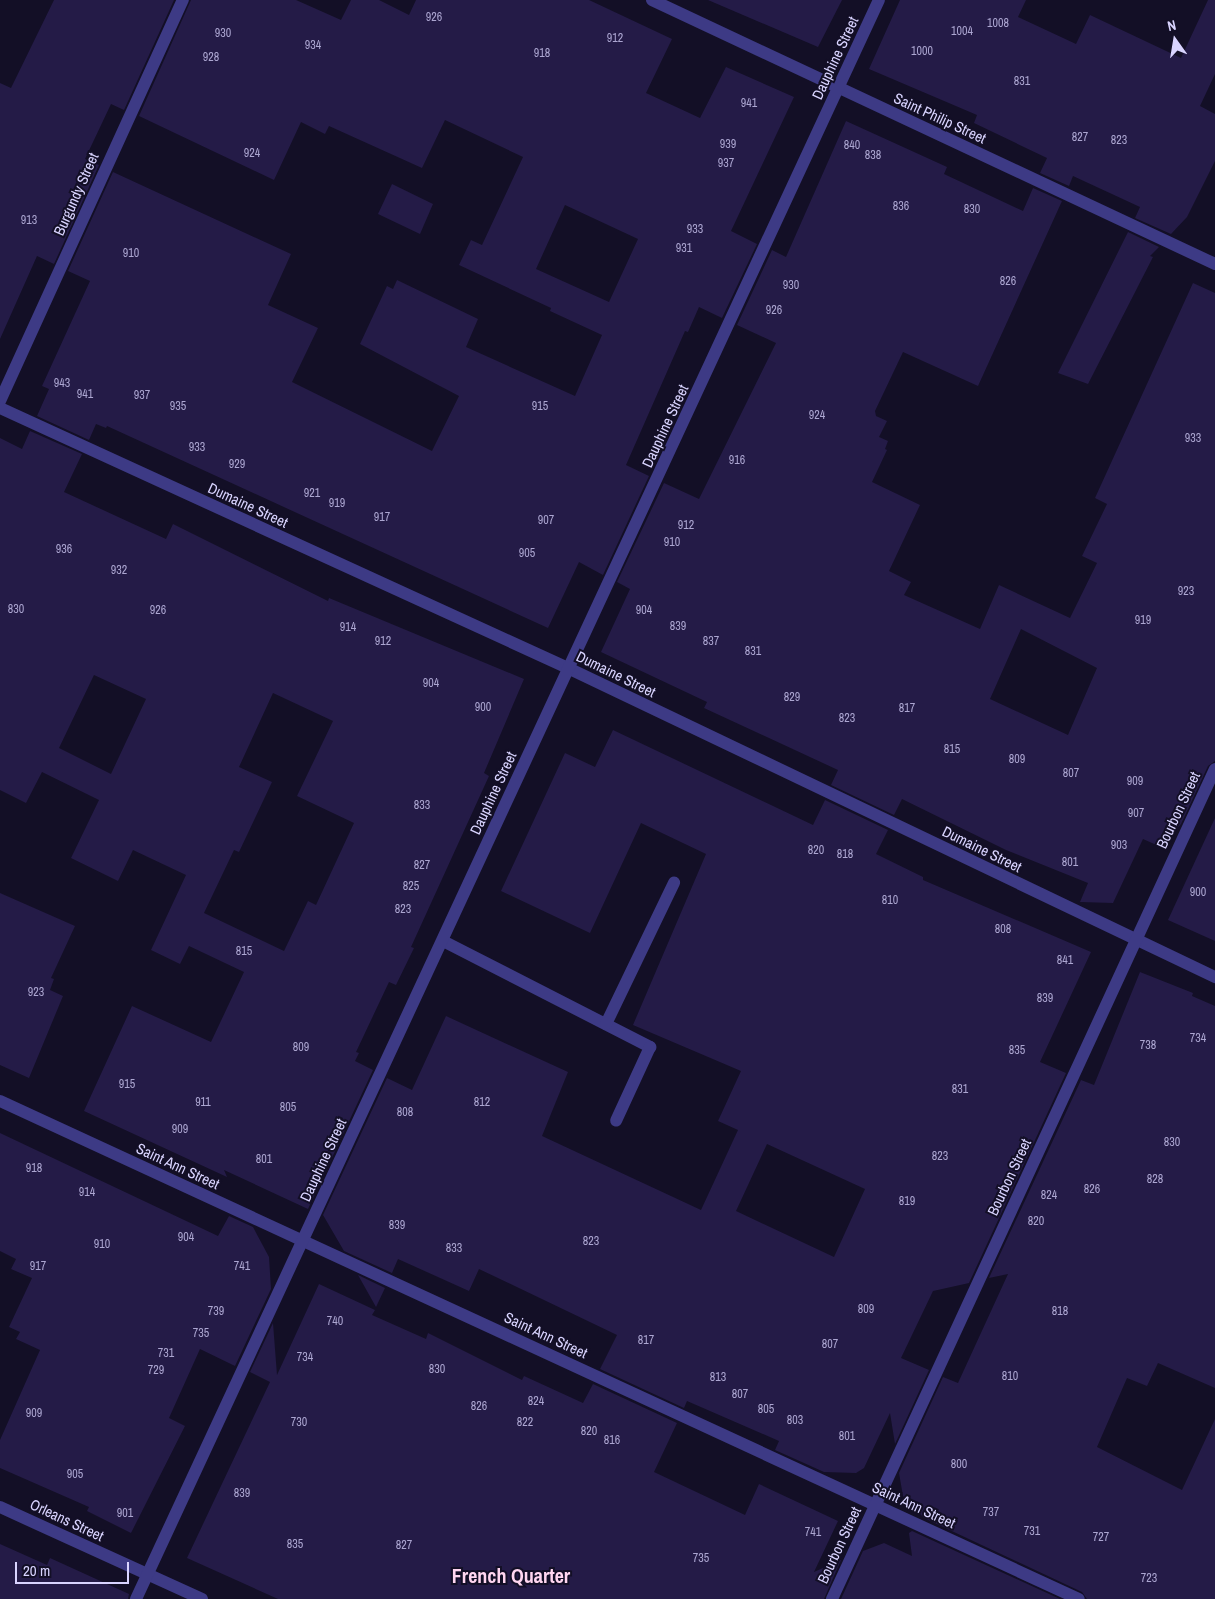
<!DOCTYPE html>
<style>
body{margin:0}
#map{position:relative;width:1215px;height:1599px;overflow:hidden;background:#130f26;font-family:"Archivo Narrow",sans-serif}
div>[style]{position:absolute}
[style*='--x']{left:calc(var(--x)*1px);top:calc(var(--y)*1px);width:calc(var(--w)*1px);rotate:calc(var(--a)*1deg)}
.building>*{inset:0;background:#241b47}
.minor>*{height:12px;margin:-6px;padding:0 6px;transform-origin:6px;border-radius:6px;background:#3d3a85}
span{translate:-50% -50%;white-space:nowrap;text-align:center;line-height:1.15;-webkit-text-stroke:4px #130f26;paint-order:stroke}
.number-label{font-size:12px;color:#aca6d1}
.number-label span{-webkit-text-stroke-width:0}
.street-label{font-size:15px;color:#d9d4ff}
.district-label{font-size:20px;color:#ffd6f0;font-weight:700}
.north{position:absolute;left:1150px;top:15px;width:50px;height:50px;-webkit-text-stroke:4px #130f26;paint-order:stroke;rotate:347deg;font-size:14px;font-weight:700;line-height:20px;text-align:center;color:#d9d4ff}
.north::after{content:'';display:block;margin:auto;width:18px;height:22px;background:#d9d4ff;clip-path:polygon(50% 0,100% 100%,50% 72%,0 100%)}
.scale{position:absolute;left:15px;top:1562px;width:114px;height:22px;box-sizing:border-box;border:2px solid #d9d4ff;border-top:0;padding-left:6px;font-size:15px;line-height:18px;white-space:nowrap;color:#d9d4ff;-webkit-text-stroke:4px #130f26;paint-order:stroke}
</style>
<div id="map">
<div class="building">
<div style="clip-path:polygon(54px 0,174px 0,124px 110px,111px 104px,85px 159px,99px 165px,54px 264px,37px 256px,0 339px,0 83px,11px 88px)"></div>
<div style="clip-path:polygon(evenodd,191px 0,296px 0,341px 20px,351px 0,379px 0,409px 15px,416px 0,589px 0,672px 39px,646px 93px,700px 118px,726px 67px,794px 97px,731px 231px,757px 244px,722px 318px,699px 307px,688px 332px,685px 331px,626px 465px,649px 476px,603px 575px,579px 562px,548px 628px,107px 426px,106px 428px,96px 424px,89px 440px,37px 416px,49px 389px,42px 386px,90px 281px,68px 271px,113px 172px,291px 254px,268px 305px,318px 328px,292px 382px,432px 451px,459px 396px,360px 344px,387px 286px,393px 289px,397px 280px,478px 319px,466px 347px,575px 396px,602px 335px,550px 311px,551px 308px,459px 265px,471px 240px,482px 245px,523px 157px,445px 120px,422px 168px,329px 126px,325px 134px,301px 122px,274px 180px,139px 116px,191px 0,565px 205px,638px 239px,609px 302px,536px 269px,565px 205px)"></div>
<div style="clip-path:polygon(708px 0,842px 0,818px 47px)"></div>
<div style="clip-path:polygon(900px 0,1026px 0,1018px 17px,1076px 44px,1090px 15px,1181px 58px,1208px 0,1215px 0,1215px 74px,1200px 106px,1215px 114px,1215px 161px,1187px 217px,1171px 234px,1135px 218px,1140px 207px,1073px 176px,1069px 186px,1040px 173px,1047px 158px,974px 123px,977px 115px,869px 69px)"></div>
<div style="clip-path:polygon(evenodd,846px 121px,947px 167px,944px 174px,1023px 211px,1033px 188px,1062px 201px,978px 386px,903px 352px,875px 411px,876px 416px,887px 421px,879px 437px,888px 441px,885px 449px,887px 450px,872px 482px,920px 505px,889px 571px,911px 582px,904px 595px,980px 629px,999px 585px,1070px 618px,1097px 563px,1082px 556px,1107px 504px,1095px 498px,1193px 283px,1215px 293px,1215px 761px,1208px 766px,1181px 824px,1161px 847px,1143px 839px,1113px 903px,1080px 902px,1088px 883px,1006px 850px,902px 799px,894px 815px,831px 785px,838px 770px,704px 708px,707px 702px,601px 652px,630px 589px,617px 582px,664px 483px,699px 499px,776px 343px,737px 325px,772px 250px,786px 257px,846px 121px,1021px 629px,1097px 668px,1068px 735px,990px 699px,1021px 629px)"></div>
<div style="clip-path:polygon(392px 184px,433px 204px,420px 234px,378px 214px)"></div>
<div style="clip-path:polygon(1128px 232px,1159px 247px,1150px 256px,1153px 257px,1088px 384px,1058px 373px)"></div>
<div style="clip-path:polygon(evenodd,30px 431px,82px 454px,64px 492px,166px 539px,173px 524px,328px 601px,329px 598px,524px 679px,484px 773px,489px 776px,411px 947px,414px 948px,396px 985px,389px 982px,356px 1052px,359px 1053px,355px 1061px,373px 1070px,308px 1209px,224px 1170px,227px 1177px,84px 1111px,132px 1006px,211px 1042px,244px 972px,189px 946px,180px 964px,151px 950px,186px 875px,133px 850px,118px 881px,71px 858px,99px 800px,42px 772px,26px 803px,0 790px,0 438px,22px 449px,30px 431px,94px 675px,146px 699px,111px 774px,59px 748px,94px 675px,30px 431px,273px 693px,333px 721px,297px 796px,354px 823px,316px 905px,308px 901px,284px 951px,204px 913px,234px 850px,239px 852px,272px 782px,239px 767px,273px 693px)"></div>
<div style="clip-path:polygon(evenodd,613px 730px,813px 825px,825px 800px,888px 830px,876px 854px,923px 877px,923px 880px,1091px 952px,1040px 1062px,1066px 1073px,969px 1283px,933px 1291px,901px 1358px,929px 1370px,895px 1444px,890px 1413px,864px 1468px,856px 1473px,824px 1472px,775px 1450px,779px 1441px,687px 1401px,684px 1408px,600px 1369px,617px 1335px,479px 1269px,469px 1291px,398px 1259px,392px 1273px,344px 1251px,323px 1215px,387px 1078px,412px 1090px,446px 1016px,568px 1072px,542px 1136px,701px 1210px,738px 1130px,718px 1121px,741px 1071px,633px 1025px,706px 854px,641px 823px,590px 933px,501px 891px,565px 753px,595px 767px,613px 730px,767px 1144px,865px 1189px,834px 1257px,736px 1211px,767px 1144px)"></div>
<div style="clip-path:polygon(1215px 818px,1215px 941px,1168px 920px)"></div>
<div style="clip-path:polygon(0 893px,75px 926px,51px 978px,54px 979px,50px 990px,63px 996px,29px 1078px,0 1065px)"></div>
<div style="clip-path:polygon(1140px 972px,1193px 993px,1192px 996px,1215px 1006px,1215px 1388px,1158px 1363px,1147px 1386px,1127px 1378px,1097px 1447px,1182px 1490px,1215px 1419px,1215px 1599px,1087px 1599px,1082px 1592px,924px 1518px,903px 1496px,899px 1473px,943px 1377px,958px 1383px,1008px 1274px,989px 1278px,1081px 1080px,1094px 1085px)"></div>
<div style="clip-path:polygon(0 1133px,218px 1236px,229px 1216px,253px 1227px,269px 1257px,271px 1289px,235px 1366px,200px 1349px,169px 1418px,185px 1426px,131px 1533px,87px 1511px,89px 1507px,0 1468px,0 1440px,40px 1350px,16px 1339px,20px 1332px,9px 1327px,32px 1278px,11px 1269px,16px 1259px,0 1251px)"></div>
<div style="clip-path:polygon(358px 1275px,385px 1288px,376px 1307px)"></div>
<div style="clip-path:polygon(319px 1284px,375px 1310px,372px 1315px,426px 1339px,428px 1333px,522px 1380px,524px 1376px,583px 1403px,593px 1384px,677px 1423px,654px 1472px,745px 1515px,759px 1484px,838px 1521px,814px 1572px,841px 1560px,824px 1599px,278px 1599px,187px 1558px,270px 1382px,250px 1372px,273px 1323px,277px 1375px)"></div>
<div style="clip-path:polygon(912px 1531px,1060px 1599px,841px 1599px,863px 1551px,884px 1543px,912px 1556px,909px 1533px)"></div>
<div style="clip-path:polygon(0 1544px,47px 1565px,50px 1558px,129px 1594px,128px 1599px,0 1599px)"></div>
</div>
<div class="minor">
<div style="--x:652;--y:0;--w:622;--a:25.12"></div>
<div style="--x:0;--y:401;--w:441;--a:-65.5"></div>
<div style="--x:0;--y:408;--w:627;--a:24.6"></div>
<div style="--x:570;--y:669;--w:715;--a:25.53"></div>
<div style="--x:443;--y:941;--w:233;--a:27.1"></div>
<div style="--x:650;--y:1047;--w:81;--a:114.7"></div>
<div style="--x:606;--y:1024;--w:157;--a:-64.3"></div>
<div style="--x:0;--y:1101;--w:1188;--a:24.78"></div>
<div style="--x:0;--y:1507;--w:222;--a:24.5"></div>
<div style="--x:136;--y:1599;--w:1763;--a:-65.08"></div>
<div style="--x:832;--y:1599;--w:914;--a:-65.23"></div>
</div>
<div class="number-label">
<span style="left:434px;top:18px">926</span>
<span style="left:998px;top:24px">1008</span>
<span style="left:962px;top:32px">1004</span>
<span style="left:223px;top:34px">930</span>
<span style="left:615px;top:39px">912</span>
<span style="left:313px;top:46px">934</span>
<span style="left:922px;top:52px">1000</span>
<span style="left:542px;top:54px">918</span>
<span style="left:211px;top:58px">928</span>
<span style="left:1022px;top:82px">831</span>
<span style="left:749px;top:104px">941</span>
<span style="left:1080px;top:138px">827</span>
<span style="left:1119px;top:141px">823</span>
<span style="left:728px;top:145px">939</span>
<span style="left:852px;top:146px">840</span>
<span style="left:252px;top:154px">924</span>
<span style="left:873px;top:156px">838</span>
<span style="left:726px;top:164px">937</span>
<span style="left:901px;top:207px">836</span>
<span style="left:972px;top:210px">830</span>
<span style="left:29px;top:221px">913</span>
<span style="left:695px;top:230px">933</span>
<span style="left:684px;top:249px">931</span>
<span style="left:131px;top:254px">910</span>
<span style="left:1008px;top:282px">826</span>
<span style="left:791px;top:286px">930</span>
<span style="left:774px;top:311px">926</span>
<span style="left:62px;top:384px">943</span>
<span style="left:85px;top:395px">941</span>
<span style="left:142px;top:396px">937</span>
<span style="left:178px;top:407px">935</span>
<span style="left:540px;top:407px">915</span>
<span style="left:817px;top:416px">924</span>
<span style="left:1193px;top:439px">933</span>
<span style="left:197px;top:448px">933</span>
<span style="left:737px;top:461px">916</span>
<span style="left:237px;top:465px">929</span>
<span style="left:312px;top:494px">921</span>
<span style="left:337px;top:504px">919</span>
<span style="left:382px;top:518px">917</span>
<span style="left:546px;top:521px">907</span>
<span style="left:686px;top:526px">912</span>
<span style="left:672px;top:543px">910</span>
<span style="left:64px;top:550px">936</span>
<span style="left:527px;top:554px">905</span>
<span style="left:119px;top:571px">932</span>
<span style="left:1186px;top:592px">923</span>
<span style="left:16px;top:610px">830</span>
<span style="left:158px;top:611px">926</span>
<span style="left:644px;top:611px">904</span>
<span style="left:1143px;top:621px">919</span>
<span style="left:678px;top:627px">839</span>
<span style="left:348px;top:628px">914</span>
<span style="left:383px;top:642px">912</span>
<span style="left:711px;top:642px">837</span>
<span style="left:753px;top:652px">831</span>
<span style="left:431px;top:684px">904</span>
<span style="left:792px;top:698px">829</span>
<span style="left:483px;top:708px">900</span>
<span style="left:907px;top:709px">817</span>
<span style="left:847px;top:719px">823</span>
<span style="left:952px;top:750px">815</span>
<span style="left:1017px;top:760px">809</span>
<span style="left:1071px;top:774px">807</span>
<span style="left:1135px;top:782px">909</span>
<span style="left:422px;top:806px">833</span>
<span style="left:1136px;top:814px">907</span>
<span style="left:1119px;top:846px">903</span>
<span style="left:816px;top:851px">820</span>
<span style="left:845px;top:855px">818</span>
<span style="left:1070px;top:863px">801</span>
<span style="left:422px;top:866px">827</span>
<span style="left:411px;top:887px">825</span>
<span style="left:1198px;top:893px">900</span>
<span style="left:890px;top:901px">810</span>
<span style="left:403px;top:910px">823</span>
<span style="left:1003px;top:930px">808</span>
<span style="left:244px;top:952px">815</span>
<span style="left:1065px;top:961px">841</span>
<span style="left:36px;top:993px">923</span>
<span style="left:1045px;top:999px">839</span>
<span style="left:1198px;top:1039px">734</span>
<span style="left:1148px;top:1046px">738</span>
<span style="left:301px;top:1048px">809</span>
<span style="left:1017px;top:1051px">835</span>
<span style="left:127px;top:1085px">915</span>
<span style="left:960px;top:1090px">831</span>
<span style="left:203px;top:1103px">911</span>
<span style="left:482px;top:1103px">812</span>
<span style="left:288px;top:1108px">805</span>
<span style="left:405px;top:1113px">808</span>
<span style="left:180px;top:1130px">909</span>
<span style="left:1172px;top:1143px">830</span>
<span style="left:940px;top:1157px">823</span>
<span style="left:264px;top:1160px">801</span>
<span style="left:34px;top:1169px">918</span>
<span style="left:1155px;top:1180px">828</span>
<span style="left:1092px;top:1190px">826</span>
<span style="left:87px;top:1193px">914</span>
<span style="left:1049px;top:1196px">824</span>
<span style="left:907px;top:1202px">819</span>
<span style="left:1036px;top:1222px">820</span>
<span style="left:397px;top:1226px">839</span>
<span style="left:186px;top:1238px">904</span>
<span style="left:591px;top:1242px">823</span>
<span style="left:102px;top:1245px">910</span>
<span style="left:454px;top:1249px">833</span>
<span style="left:38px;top:1267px">917</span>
<span style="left:242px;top:1267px">741</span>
<span style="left:866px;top:1310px">809</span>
<span style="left:216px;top:1312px">739</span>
<span style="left:1060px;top:1312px">818</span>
<span style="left:335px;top:1322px">740</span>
<span style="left:201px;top:1334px">735</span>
<span style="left:646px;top:1341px">817</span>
<span style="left:830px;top:1345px">807</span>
<span style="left:166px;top:1354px">731</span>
<span style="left:305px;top:1358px">734</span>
<span style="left:437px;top:1370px">830</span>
<span style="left:156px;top:1371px">729</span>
<span style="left:1010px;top:1377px">810</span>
<span style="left:718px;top:1378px">813</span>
<span style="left:740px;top:1395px">807</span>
<span style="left:536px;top:1402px">824</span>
<span style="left:479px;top:1407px">826</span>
<span style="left:766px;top:1410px">805</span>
<span style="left:34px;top:1414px">909</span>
<span style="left:795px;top:1421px">803</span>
<span style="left:299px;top:1423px">730</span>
<span style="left:525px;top:1423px">822</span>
<span style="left:589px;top:1432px">820</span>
<span style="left:847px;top:1437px">801</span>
<span style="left:612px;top:1441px">816</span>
<span style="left:959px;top:1465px">800</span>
<span style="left:75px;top:1475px">905</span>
<span style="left:242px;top:1494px">839</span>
<span style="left:991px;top:1513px">737</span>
<span style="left:125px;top:1514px">901</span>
<span style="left:1032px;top:1532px">731</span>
<span style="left:813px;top:1533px">741</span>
<span style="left:1101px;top:1538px">727</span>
<span style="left:295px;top:1545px">835</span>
<span style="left:404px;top:1546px">827</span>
<span style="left:701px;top:1559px">735</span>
<span style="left:1149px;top:1579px">723</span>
</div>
<div class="street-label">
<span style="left:835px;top:58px;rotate:-65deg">Dauphine Street</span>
<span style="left:940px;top:118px;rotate:25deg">Saint Philip Street</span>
<span style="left:76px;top:194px;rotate:-66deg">Burgundy Street</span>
<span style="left:665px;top:426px;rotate:-65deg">Dauphine Street</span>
<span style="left:248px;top:505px;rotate:25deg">Dumaine Street</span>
<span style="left:616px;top:674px;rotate:26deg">Dumaine Street</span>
<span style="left:493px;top:793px;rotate:-65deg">Dauphine Street</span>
<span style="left:1178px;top:810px;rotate:-65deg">Bourbon Street</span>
<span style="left:982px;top:849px;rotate:26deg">Dumaine Street</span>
<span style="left:323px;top:1160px;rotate:-65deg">Dauphine Street</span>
<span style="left:178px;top:1166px;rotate:25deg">Saint Ann Street</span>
<span style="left:1009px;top:1177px;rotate:-65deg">Bourbon Street</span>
<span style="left:546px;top:1335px;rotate:25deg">Saint Ann Street</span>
<span style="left:914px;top:1505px;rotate:25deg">Saint Ann Street</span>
<span style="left:67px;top:1520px;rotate:25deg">Orleans Street</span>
<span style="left:839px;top:1545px;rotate:-65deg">Bourbon Street</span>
</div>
<div class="district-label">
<span style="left:511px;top:1575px">French Quarter</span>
</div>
<div class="north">N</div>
<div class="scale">20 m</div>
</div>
